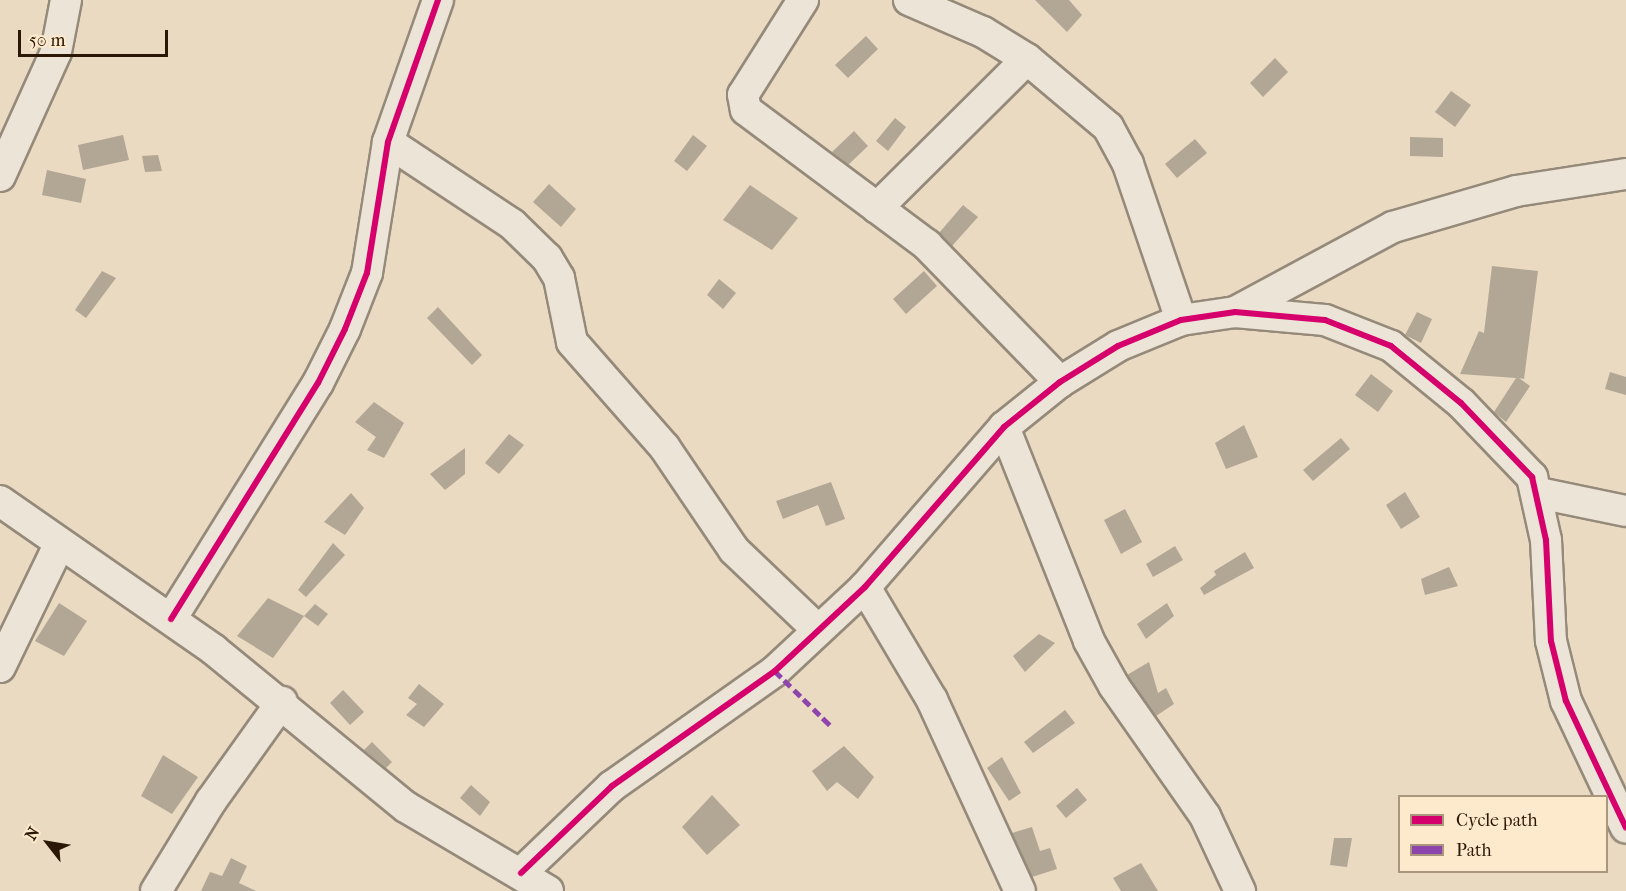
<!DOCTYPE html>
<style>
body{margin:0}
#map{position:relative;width:1626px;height:891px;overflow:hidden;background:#eadac2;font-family:"IM FELL French Canon",serif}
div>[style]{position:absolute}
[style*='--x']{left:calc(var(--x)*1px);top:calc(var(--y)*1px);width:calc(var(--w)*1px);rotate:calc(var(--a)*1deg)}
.building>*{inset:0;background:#b2a695}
.roads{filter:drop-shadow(2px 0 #958a7a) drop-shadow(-2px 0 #958a7a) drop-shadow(0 2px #958a7a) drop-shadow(0 -2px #958a7a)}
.minor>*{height:30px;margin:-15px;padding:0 15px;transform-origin:15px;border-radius:15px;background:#ede4d8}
.quiet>*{height:4.5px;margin-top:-2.25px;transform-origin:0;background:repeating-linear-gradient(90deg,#8e44ad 0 9px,transparent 0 13.5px)}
.cycleway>*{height:6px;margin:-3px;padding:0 3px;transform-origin:3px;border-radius:3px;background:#d6006c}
span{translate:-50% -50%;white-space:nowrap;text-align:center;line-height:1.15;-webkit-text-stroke:6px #fdeacc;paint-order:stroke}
.legend{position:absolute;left:1398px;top:795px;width:210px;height:78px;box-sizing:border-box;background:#fdeacc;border:2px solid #a9967c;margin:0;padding:8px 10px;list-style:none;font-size:18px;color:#2a1705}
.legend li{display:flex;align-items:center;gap:12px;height:30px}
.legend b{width:30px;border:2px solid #a9967c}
.north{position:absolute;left:18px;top:813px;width:60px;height:60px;-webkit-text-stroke:4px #fdeacc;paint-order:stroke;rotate:301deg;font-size:16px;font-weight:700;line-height:24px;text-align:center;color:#2a1705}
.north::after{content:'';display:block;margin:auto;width:21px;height:27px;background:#2a1705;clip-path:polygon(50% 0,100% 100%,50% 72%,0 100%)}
.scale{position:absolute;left:18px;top:30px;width:150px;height:27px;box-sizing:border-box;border:3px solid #2a1705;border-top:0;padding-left:8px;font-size:18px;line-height:21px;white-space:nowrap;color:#2a1705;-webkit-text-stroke:4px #fdeacc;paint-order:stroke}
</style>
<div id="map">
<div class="building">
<div style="clip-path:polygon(1035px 0,1069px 0,1082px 15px,1067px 32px)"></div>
<div style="clip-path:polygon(866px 36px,878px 49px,848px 78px,835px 65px)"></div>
<div style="clip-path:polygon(1275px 58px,1288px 72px,1263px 97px,1250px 83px)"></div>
<div style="clip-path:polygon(1451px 91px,1471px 105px,1455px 127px,1435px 112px)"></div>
<div style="clip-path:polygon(895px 118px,906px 127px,888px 151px,876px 141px)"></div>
<div style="clip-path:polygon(854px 131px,868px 146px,848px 165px,832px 152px)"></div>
<div style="clip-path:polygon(123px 135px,129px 160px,83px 170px,78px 145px)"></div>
<div style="clip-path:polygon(693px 135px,707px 146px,687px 171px,674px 161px)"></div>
<div style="clip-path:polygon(1410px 137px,1443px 138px,1443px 157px,1410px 156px)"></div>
<div style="clip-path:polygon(1195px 139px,1207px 153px,1177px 178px,1165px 164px)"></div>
<div style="clip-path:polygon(158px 155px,162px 171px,145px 172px,142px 156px)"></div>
<div style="clip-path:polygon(47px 170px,86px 179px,81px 203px,42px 195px)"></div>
<div style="clip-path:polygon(549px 184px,576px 209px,561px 227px,533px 202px)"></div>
<div style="clip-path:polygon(750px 185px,798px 218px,772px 250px,723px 220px)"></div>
<div style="clip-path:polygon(963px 205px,978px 217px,952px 246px,939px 233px)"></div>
<div style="clip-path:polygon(1492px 266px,1538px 271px,1524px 379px,1519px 378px,1530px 386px,1506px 422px,1494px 412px,1516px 378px,1460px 374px,1479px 331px,1484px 333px)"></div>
<div style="clip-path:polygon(102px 271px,116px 278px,86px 318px,75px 310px)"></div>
<div style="clip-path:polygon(924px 271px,937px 286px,906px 314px,893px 299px)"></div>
<div style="clip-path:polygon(719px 279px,736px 293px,723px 309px,707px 295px)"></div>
<div style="clip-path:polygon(438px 307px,482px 355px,472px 365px,427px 318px)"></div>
<div style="clip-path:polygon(1417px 312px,1432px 319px,1421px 343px,1405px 335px)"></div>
<div style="clip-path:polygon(1610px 372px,1626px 377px,1626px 395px,1605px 389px)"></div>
<div style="clip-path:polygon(1371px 374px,1393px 391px,1378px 412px,1355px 395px)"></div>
<div style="clip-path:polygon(374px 402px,404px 423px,384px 458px,367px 450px,376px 437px,355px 422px)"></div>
<div style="clip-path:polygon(1244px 425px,1258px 457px,1226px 469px,1215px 443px)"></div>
<div style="clip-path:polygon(509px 434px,524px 445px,499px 474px,485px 463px)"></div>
<div style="clip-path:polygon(1341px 438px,1350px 449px,1313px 481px,1303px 470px)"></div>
<div style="clip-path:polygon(465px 448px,465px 474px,445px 490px,430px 474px)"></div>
<div style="clip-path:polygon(831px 482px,845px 519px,826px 526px,818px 505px,783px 519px,776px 501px)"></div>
<div style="clip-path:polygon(1405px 492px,1420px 517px,1401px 529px,1386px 505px)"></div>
<div style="clip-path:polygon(351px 493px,364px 508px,345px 535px,324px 522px)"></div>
<div style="clip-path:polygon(1125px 509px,1142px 542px,1121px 554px,1104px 520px)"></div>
<div style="clip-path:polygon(333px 543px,345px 555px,306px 597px,298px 590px)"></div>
<div style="clip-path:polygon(1175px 546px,1183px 560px,1153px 577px,1146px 564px)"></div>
<div style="clip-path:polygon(1245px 552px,1254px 568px,1204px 595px,1200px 588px,1216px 575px,1214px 571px)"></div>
<div style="clip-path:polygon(1449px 567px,1458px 586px,1425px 595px,1421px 579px)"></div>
<div style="clip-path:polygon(268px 598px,304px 616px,273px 658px,237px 636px)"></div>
<div style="clip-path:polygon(59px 603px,87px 621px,64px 656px,35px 641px)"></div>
<div style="clip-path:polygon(1167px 603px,1174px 616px,1146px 639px,1137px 624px)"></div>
<div style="clip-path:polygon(315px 604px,328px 614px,318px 626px,304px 616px)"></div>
<div style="clip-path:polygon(1039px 634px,1055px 643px,1025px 672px,1013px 656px)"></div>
<div style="clip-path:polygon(1149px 662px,1158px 693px,1166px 688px,1174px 704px,1156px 716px,1127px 675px)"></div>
<div style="clip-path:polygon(419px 684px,444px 704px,424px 727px,406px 715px,417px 704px,408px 698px)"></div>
<div style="clip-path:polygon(343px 690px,364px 712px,350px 725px,330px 703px)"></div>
<div style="clip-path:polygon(1065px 710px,1075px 723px,1033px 753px,1024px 742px)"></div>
<div style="clip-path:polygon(372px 742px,392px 762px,386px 768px,364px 750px)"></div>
<div style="clip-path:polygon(844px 746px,874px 777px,858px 799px,837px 782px,827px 791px,812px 771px)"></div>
<div style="clip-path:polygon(163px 755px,198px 777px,172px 814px,141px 796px)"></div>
<div style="clip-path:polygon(1002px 757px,1021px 793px,1009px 801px,987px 768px)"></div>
<div style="clip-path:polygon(471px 785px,490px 802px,480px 816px,460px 798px)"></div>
<div style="clip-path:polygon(1077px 788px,1087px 800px,1066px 818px,1056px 806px)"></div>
<div style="clip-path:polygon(712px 795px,740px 825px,707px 855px,682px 827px)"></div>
<div style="clip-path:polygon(1032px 827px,1040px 851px,1050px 848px,1057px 869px,1032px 877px,1012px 833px)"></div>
<div style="clip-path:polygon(1334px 838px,1352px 838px,1347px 867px,1330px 865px)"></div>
<div style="clip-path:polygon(231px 858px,247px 866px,239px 883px,256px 891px,201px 891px,210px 872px,222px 876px)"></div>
<div style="clip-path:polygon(1141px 863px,1158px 891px,1121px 891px,1113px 878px)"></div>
</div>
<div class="roads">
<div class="minor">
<div style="--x:803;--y:0;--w:112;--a:122.3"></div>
<div style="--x:743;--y:95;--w:15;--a:79"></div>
<div style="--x:746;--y:110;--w:226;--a:36.7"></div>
<div style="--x:927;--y:245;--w:191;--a:45.8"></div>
<div style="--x:909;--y:0;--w:81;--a:23.4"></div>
<div style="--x:983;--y:32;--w:52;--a:31.5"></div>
<div style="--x:1027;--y:59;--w:106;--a:40"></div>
<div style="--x:1108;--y:127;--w:42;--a:61.6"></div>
<div style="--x:1128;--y:164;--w:165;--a:71.2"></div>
<div style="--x:388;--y:142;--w:149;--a:33.5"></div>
<div style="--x:512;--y:224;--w:49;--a:44.2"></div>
<div style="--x:547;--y:258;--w:23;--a:59"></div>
<div style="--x:559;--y:278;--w:65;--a:78.5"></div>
<div style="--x:572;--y:342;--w:141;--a:48.7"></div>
<div style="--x:665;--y:448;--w:123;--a:55.9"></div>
<div style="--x:734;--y:550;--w:116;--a:43.6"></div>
<div style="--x:0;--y:176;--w:136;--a:-65.7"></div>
<div style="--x:56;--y:52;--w:53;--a:-79.1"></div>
<div style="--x:877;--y:208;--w:211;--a:-44.8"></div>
<div style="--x:1235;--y:312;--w:179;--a:-28.3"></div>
<div style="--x:1393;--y:227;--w:128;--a:-16.3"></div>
<div style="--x:1516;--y:191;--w:111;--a:-8.8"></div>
<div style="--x:1004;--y:427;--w:230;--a:68.3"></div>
<div style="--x:1089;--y:641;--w:51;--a:60.9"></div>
<div style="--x:1114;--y:686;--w:159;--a:55"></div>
<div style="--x:1205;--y:816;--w:83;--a:65"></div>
<div style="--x:1539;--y:493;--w:89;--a:11.7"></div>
<div style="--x:0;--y:501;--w:261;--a:34.8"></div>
<div style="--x:214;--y:650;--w:248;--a:39.3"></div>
<div style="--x:406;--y:807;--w:165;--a:30.6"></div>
<div style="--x:865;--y:587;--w:131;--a:59.3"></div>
<div style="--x:932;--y:700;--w:210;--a:65.3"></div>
<div style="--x:171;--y:619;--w:278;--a:-58.1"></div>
<div style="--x:318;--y:383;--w:60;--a:-63.4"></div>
<div style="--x:345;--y:329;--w:60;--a:-68.6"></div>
<div style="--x:367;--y:273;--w:133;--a:-80.9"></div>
<div style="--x:388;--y:142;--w:151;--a:-70.6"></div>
<div style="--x:0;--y:667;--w:136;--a:-64.2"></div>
<div style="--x:521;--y:873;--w:126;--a:-43.7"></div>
<div style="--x:612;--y:786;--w:199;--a:-35.2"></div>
<div style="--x:775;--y:671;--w:123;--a:-43"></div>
<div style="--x:865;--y:587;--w:212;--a:-49"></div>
<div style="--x:1004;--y:427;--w:72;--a:-38.8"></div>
<div style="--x:1060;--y:382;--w:68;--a:-31.8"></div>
<div style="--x:1118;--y:346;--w:68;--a:-22.4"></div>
<div style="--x:1181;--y:320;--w:55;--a:-8.4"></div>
<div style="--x:1235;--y:312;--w:90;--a:5.1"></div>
<div style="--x:1325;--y:320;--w:71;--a:21.5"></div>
<div style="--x:1391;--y:346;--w:90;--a:39.2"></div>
<div style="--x:1461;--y:403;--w:103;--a:46.2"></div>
<div style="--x:1532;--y:477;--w:65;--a:77.5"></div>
<div style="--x:1546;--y:540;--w:101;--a:87.2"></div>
<div style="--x:1551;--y:641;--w:62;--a:76"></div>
<div style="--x:1566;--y:701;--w:140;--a:64.7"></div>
<div style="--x:156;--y:891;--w:105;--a:-58.6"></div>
<div style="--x:211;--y:801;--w:122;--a:-54.4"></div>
</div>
</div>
<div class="quiet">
<div style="--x:775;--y:671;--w:80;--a:44.5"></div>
</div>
<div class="cycleway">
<div style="--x:171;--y:619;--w:278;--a:-58.1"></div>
<div style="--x:318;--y:383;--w:60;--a:-63.4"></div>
<div style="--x:345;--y:329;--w:60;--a:-68.6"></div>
<div style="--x:367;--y:273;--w:133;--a:-80.9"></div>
<div style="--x:388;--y:142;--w:151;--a:-70.6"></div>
<div style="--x:521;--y:873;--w:126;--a:-43.7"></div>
<div style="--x:612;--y:786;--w:199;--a:-35.2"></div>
<div style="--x:775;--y:671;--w:123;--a:-43"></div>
<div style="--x:865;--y:587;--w:212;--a:-49"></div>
<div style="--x:1004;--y:427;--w:72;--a:-38.8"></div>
<div style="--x:1060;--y:382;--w:68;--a:-31.8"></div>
<div style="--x:1118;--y:346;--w:68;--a:-22.4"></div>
<div style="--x:1181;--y:320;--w:55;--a:-8.4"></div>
<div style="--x:1235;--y:312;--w:90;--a:5.1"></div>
<div style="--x:1325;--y:320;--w:71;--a:21.5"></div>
<div style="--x:1391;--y:346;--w:90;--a:39.2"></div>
<div style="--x:1461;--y:403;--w:103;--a:46.2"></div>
<div style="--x:1532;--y:477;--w:65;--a:77.5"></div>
<div style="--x:1546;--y:540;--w:101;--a:87.2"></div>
<div style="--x:1551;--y:641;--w:62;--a:76"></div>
<div style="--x:1566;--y:701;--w:140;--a:64.7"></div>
</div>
<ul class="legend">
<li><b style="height:8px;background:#d6006c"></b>Cycle path</li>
<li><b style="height:8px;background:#8e44ad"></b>Path</li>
</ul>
<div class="north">N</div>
<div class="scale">50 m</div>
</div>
